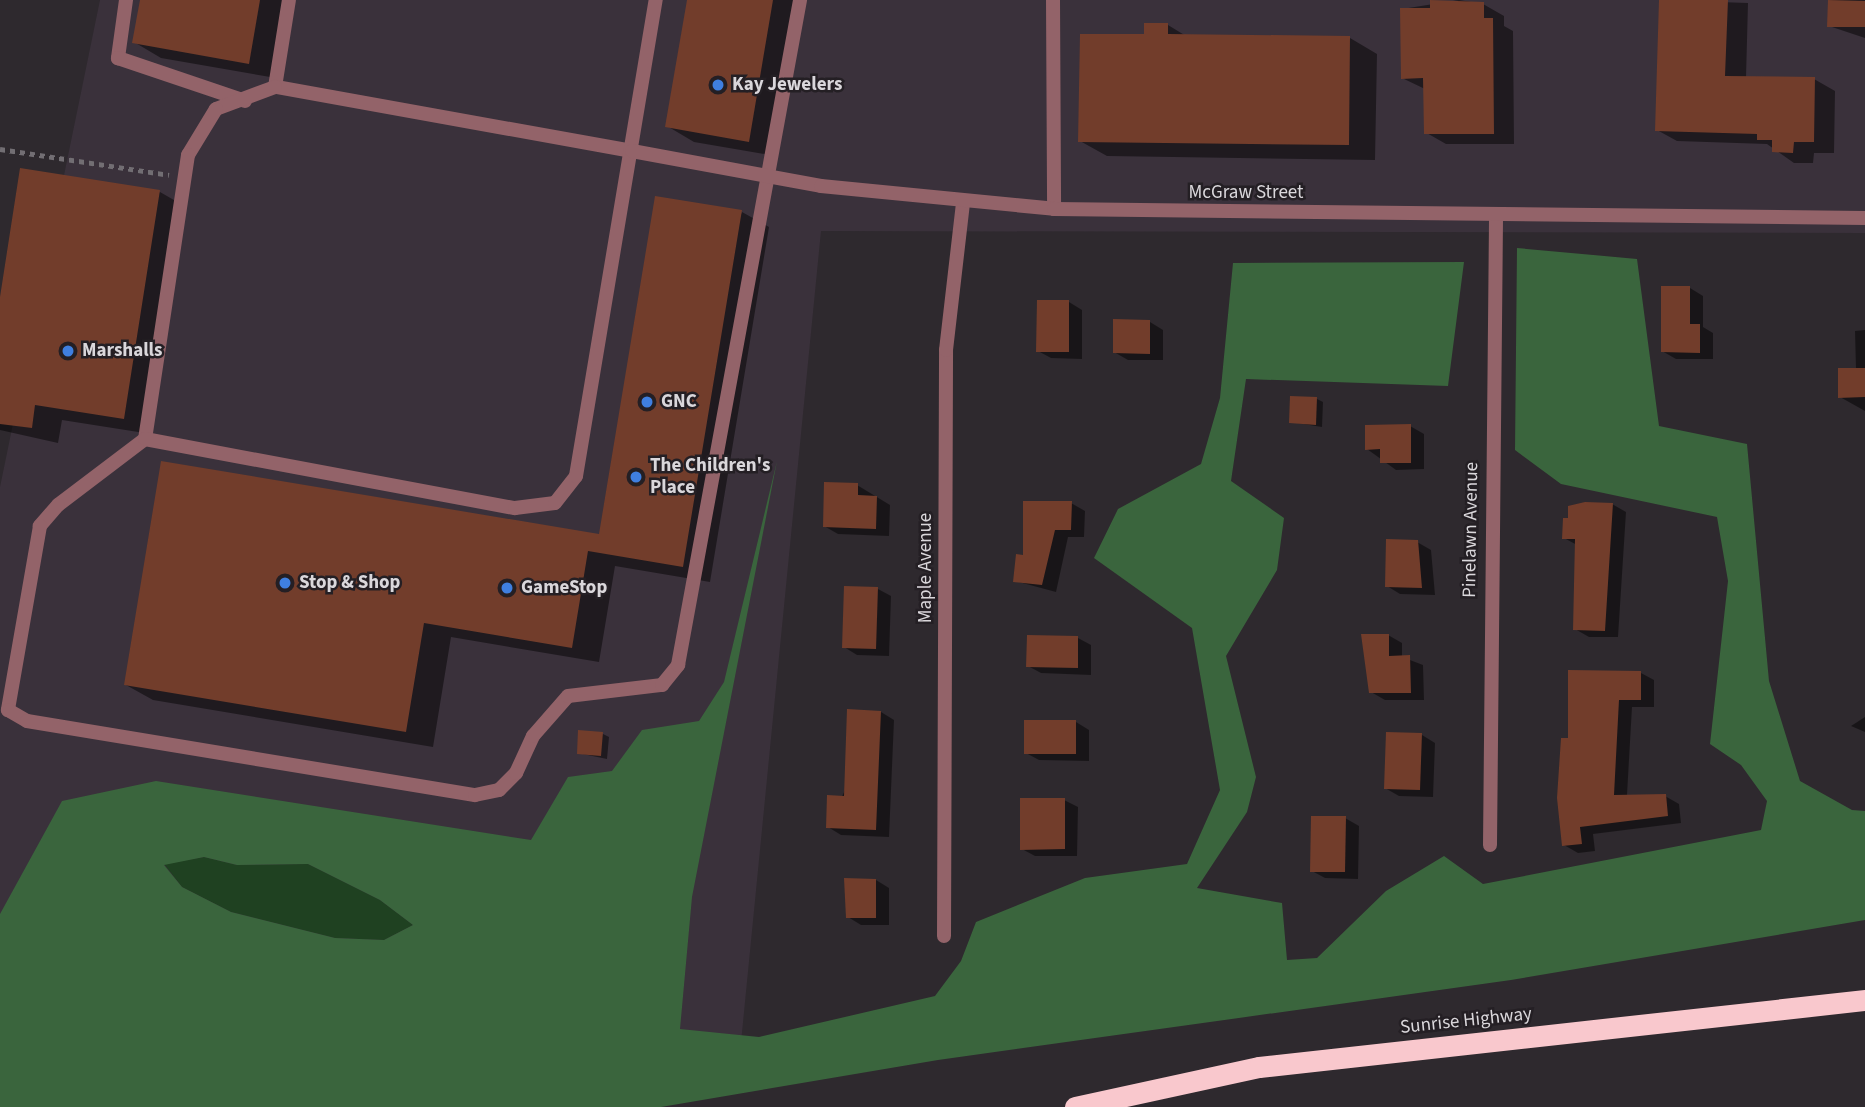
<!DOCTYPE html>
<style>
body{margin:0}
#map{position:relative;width:1865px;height:1107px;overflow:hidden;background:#2e292e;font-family:"Source Sans 3",sans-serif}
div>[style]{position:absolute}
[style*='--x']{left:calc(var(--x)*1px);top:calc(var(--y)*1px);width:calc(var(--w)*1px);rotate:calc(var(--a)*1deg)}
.built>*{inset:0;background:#3a313b}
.green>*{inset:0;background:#1f4121}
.forest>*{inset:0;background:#3a653d}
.shadow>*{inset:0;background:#0007}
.building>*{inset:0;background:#723d2b}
.path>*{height:4.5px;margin-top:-2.25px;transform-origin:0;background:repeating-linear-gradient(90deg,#726e73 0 5px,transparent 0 10px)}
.service>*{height:14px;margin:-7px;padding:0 7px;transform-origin:7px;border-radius:7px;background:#936369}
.minor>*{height:14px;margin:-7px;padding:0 7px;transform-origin:7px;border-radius:7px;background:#936369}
.tertiary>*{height:14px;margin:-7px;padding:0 7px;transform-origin:7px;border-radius:7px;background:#936369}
.motorway>*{height:21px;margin:-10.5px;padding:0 10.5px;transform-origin:10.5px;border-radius:10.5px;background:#f9c8cd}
.dots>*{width:19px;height:19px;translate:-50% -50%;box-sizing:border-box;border:4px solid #241f24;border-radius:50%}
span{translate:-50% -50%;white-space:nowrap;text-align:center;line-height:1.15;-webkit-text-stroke:5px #241f24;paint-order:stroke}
.poi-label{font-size:19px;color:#dad7db;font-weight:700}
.left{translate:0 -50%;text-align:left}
.street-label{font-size:19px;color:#dad7db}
</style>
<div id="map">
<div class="built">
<div style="clip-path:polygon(100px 0,1865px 0,1865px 233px,821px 231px,738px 1073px,484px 1107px,106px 1107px,0 1082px,0 487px)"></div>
</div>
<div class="green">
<div style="clip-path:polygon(204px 857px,237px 865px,308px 864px,380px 900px,413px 925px,384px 940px,335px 938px,231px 912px,182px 887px,164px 864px)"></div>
</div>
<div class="forest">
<div style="clip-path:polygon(evenodd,1517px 248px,1637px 259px,1659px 426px,1747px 444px,1769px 681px,1800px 781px,1852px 810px,1865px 811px,1865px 920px,1511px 980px,938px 1060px,661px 1107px,0 1107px,0 914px,62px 801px,156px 781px,531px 840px,568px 777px,612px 771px,642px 730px,699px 721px,724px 682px,777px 461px,692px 897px,680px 1029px,759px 1037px,935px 996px,961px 961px,976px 922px,1085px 878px,1187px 864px,1220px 790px,1192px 628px,1094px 558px,1118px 509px,1201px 464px,1220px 398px,1233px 263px,1464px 262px,1448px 386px,1246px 379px,1231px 481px,1284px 518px,1277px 570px,1226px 656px,1256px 777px,1247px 812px,1197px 888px,1282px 903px,1287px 960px,1317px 958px,1386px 891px,1444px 856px,1483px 884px,1761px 830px,1767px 801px,1741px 765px,1710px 744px,1728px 581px,1717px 517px,1561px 484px,1515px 450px,1517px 248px,204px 857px,237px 865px,308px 864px,380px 900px,413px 925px,384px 940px,335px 938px,231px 912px,182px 887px,164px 865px,204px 857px)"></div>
</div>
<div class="shadow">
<div style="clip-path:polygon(141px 0,290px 0,276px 78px,161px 58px,134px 42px)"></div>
<div style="clip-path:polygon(689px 0,803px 0,776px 156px,694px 142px,667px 126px)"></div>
<div style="clip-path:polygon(1459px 0,1483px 4px,1504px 16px,1504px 26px,1513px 31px,1514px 144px,1446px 144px,1425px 132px,1425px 89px,1402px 78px,1402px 9px)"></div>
<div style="clip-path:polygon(1661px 0,1748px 3px,1746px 78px,1814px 79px,1835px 91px,1834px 153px,1814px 153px,1813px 163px,1794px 163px,1767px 144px,1677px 141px,1657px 130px)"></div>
<div style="clip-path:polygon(1829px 0,1865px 0,1865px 38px,1829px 26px)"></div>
<div style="clip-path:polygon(1168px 25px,1186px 36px,1350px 38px,1377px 54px,1375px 160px,1107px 156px,1080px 141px,1146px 36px)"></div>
<div style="clip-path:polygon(160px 192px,186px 207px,151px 434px,62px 420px,58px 443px,0 430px,0 308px)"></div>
<div style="clip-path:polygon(742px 212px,769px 227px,710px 582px,615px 566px,599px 662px,451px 637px,433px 747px,153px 700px,126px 685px,601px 536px)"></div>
<div style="clip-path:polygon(1690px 288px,1703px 296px,1703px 327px,1713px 333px,1713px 359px,1676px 359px,1662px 351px)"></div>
<div style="clip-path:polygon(1069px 302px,1082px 310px,1082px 359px,1051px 358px,1038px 351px)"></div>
<div style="clip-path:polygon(1150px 322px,1163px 330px,1163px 360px,1128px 360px,1114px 352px)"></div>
<div style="clip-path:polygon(1865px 330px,1865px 411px,1840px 397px,1856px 369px,1855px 331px)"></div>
<div style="clip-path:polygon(1317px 399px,1323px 402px,1322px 427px,1291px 422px)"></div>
<div style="clip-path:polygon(1410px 426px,1424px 434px,1424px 469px,1396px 470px,1367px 449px)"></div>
<div style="clip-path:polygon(857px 485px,890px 505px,889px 536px,838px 534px,824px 526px)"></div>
<div style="clip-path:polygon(1071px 503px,1085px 511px,1084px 537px,1068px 537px,1056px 592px,1015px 581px,1025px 557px)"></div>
<div style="clip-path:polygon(1612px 504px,1626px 512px,1618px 637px,1589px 637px,1575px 629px,1577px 545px,1564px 538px,1570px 507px)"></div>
<div style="clip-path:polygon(1417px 542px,1431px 550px,1435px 595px,1400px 594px,1387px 586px)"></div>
<div style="clip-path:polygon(878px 589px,891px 596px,889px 656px,857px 655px,844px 647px)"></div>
<div style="clip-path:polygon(1388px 635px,1402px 643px,1402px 657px,1423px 665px,1424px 700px,1385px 700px,1371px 692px)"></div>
<div style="clip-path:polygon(1078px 638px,1091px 645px,1091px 675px,1041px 673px,1028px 666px)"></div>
<div style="clip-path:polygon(1641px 673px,1654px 680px,1654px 707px,1632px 707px,1627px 795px,1665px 796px,1679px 804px,1681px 823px,1593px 834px,1595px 851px,1578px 853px,1564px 845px,1569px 740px)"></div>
<div style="clip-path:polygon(881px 712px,894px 720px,889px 837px,841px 835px,828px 827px)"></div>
<div style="clip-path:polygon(1865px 717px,1865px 732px,1851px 726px)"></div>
<div style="clip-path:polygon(1076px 722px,1089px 730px,1089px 761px,1039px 760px,1026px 753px)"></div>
<div style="clip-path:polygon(603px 734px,609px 737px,607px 759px,578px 753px)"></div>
<div style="clip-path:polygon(1422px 735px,1435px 743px,1433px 797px,1399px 796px,1385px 788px)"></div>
<div style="clip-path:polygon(1064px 800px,1078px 807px,1077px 856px,1035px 856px,1022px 849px)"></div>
<div style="clip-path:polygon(1345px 818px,1359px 826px,1358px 879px,1325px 878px,1312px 871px)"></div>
<div style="clip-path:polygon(876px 880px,889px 888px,889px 925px,861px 925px,848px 917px)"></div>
</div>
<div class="building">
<div style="clip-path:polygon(140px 0,260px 0,249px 64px,132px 43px)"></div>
<div style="clip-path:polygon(687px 0,773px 0,749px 142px,665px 127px)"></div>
<div style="clip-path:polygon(1430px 0,1484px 2px,1484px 18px,1493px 18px,1494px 134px,1424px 134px,1423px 78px,1401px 79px,1400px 8px,1430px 8px)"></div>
<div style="clip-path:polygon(1659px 0,1728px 0,1725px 76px,1815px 77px,1814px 142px,1794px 142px,1793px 153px,1772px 152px,1772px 140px,1757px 140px,1757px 134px,1655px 131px)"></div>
<div style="clip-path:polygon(1828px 0,1865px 1px,1865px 27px,1827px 27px)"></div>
<div style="clip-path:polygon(1144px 23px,1168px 23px,1168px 34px,1350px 36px,1349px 145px,1078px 142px,1080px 34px,1144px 34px)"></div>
<div style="clip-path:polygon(20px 168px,160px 190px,124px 419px,35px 405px,32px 428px,0 424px,0 297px)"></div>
<div style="clip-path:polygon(655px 196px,742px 210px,683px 567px,588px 551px,572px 648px,424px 623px,406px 732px,124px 685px,161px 461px,599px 534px)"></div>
<div style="clip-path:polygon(1661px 286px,1690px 286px,1690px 324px,1700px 324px,1700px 353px,1661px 352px)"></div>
<div style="clip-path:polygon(1037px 300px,1069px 300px,1069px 352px,1036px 352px)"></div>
<div style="clip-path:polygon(1113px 319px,1150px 320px,1150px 354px,1113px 353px)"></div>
<div style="clip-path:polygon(1838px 368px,1865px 368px,1865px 397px,1838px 398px)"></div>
<div style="clip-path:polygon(1290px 396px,1317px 397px,1316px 425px,1289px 423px)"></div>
<div style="clip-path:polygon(1411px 424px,1411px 463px,1380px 463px,1380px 449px,1365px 450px,1365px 425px)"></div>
<div style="clip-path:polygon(824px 482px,858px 483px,858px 495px,877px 496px,876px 529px,823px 527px)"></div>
<div style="clip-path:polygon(1023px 501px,1072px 501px,1071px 530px,1055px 530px,1042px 585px,1013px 582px,1016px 554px,1023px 555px)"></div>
<div style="clip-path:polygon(1585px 502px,1613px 503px,1605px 631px,1573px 630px,1575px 539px,1562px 539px,1563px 518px,1568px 518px,1568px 506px)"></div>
<div style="clip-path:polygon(1386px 539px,1418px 540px,1422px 588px,1385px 587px)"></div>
<div style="clip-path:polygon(844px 586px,878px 587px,876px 649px,842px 648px)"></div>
<div style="clip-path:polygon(1361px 634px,1389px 634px,1389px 656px,1410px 655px,1411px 693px,1369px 693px)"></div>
<div style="clip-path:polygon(1027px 635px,1078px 636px,1078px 668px,1026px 667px)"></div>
<div style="clip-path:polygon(1568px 670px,1641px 671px,1641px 700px,1619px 700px,1614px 795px,1666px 794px,1668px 816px,1580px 827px,1582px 844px,1562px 846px,1557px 798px,1561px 738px,1568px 738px)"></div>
<div style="clip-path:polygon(847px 709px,881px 711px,876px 830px,826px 828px,827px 795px,844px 796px)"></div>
<div style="clip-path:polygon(1024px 720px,1076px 720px,1076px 754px,1024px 754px)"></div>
<div style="clip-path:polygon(578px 730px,603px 732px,601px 756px,577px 754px)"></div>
<div style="clip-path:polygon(1386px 732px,1422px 733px,1420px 790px,1384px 789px)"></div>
<div style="clip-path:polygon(1020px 798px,1065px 798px,1065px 849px,1020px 850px)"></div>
<div style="clip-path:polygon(1311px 816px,1346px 816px,1345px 872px,1310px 872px)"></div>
<div style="clip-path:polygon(844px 878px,876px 879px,876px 918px,846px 918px)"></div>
</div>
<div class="path">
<div style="--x:0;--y:149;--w:171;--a:8.7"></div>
</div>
<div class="service">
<div style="--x:126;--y:0;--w:59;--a:97.9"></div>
<div style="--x:118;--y:58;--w:134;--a:18.7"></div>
<div style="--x:1053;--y:0;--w:209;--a:89.7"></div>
<div style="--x:275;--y:87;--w:88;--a:-80.9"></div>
<div style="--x:632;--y:151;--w:363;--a:-169.8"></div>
<div style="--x:275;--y:87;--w:63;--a:159.6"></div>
<div style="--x:216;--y:109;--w:54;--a:121.3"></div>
<div style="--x:188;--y:155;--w:287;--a:98.6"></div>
<div style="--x:145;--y:439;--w:109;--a:142.8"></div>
<div style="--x:58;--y:505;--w:28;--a:131"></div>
<div style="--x:40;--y:526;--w:187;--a:99.9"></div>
<div style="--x:8;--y:710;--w:22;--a:30"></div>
<div style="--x:27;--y:721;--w:454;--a:9.4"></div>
<div style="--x:475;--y:795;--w:25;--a:-12"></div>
<div style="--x:499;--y:790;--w:24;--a:-45"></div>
<div style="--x:516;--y:773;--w:41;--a:-65.3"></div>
<div style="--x:533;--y:736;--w:53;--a:-48.8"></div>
<div style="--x:568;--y:696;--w:95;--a:-6.7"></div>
<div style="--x:662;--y:685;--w:26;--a:-51"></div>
<div style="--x:678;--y:665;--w:676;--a:-79.6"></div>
<div style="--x:145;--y:439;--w:376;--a:10.6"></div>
<div style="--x:515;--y:508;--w:40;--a:-7.1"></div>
<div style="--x:555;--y:503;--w:34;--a:-52"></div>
<div style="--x:576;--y:476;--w:483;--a:-80.5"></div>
</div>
<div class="minor">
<div style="--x:1490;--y:845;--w:630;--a:-89.45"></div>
<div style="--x:944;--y:936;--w:586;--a:-89.8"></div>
<div style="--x:946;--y:350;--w:149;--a:-83.4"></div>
</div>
<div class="tertiary">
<div style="--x:632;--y:151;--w:192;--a:10.5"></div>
<div style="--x:821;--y:186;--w:234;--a:5.6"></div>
<div style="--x:1054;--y:209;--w:811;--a:0.64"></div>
</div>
<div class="motorway">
<div style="--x:1075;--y:1107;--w:188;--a:-12.3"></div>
<div style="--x:1259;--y:1067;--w:610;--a:-6.31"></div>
</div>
<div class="dots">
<div style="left:718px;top:85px;background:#3f7fe0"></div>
<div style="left:68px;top:351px;background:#3f7fe0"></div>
<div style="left:647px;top:402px;background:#3f7fe0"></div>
<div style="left:636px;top:477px;background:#3f7fe0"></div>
<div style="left:285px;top:583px;background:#3f7fe0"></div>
<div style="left:507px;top:588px;background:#3f7fe0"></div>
</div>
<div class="poi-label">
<span class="left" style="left:732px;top:85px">Kay Jewelers</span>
<span class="left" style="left:82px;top:351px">Marshalls</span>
<span class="left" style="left:661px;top:402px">GNC</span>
<span class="left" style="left:650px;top:477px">The Children's<br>Place</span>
<span class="left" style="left:299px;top:583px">Stop &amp; Shop</span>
<span class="left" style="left:521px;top:588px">GameStop</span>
</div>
<div class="street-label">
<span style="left:1246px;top:193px">McGraw Street</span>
<span style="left:1471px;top:530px;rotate:-89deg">Pinelawn Avenue</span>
<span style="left:926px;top:568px;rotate:-90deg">Maple Avenue</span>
<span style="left:1466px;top:1021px;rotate:-6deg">Sunrise Highway</span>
</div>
</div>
